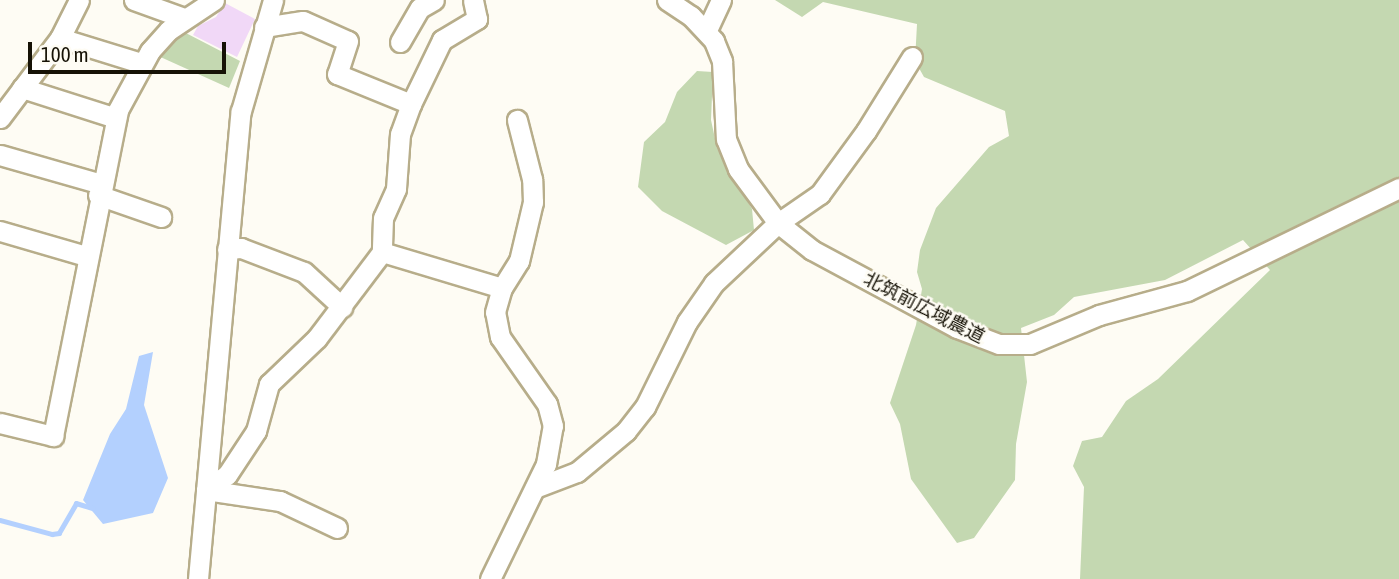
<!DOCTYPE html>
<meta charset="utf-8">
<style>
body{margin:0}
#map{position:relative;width:1399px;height:579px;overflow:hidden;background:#fefcf4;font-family:"Asap Condensed","Noto Sans JP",sans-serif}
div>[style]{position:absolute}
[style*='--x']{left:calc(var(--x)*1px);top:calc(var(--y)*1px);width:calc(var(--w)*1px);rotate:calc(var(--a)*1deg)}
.green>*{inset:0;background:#c4d8b1}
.water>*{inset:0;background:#b3d0fe}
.stream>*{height:4.5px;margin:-2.25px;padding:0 2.25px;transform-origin:2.25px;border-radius:2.25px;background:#b3d0fe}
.building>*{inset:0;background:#f1d8f7}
.roads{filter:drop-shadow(2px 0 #b7ad8a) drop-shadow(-2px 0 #b7ad8a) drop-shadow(0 2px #b7ad8a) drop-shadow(0 -2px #b7ad8a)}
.minor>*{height:19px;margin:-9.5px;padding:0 9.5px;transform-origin:9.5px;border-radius:9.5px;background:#fff}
span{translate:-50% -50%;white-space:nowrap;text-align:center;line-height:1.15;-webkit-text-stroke:5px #fefcf4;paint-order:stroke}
.street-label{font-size:19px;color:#161206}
.scale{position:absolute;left:28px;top:42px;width:198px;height:32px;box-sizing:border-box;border:4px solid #161206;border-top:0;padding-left:9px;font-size:21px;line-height:24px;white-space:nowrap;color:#161206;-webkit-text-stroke:5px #fefcf4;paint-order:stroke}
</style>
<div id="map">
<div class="green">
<div style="clip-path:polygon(775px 0,1399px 0,1399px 579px,1080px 579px,1084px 487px,1073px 466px,1082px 441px,1102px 437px,1126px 401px,1158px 379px,1270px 270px,1243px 240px,1165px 280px,1074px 297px,1054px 315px,1021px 328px,1027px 382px,1016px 444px,1015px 480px,974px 538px,957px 543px,911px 479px,900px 424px,890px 403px,916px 325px,922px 289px,917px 272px,920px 250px,936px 208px,989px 147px,1009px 136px,1005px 111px,924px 77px,915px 61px,917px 24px,823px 2px,802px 17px)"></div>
<div style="clip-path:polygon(180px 30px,240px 61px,229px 88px,156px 55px)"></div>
<div style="clip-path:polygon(697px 71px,713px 72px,711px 120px,717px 148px,752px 209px,754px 230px,726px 245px,662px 211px,638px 187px,644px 142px,665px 122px,677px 92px)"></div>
</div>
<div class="water">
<div style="clip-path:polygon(153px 352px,144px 405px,168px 478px,153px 513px,103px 524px,83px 500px,110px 434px,126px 409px,139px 356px)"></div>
</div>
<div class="stream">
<div style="--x:0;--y:520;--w:54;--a:15.1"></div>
<div style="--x:52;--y:534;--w:7;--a:-8"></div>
<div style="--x:59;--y:533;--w:34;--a:-60"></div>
<div style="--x:76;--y:503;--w:17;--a:17"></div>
</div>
<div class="building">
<div style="clip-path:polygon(225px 3px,255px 19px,237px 57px,193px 35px,198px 26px,216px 17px)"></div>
</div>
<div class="roads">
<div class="minor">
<div style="--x:134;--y:0;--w:53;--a:19.8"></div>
<div style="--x:667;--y:0;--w:29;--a:34"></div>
<div style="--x:691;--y:16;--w:34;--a:47"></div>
<div style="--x:714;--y:41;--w:22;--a:68"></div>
<div style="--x:722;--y:61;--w:78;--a:87.1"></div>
<div style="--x:726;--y:139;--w:32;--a:68"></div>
<div style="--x:738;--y:169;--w:67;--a:53.5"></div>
<div style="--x:778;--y:223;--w:43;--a:38.5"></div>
<div style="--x:812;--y:250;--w:165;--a:28.3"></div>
<div style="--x:957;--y:328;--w:45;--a:20.9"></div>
<div style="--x:999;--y:344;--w:31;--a:0"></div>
<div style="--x:1030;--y:344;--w:75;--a:-22.8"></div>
<div style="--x:1099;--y:315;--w:91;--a:-15.3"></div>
<div style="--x:1187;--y:291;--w:236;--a:-25.9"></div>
<div style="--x:264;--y:27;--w:39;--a:-9"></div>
<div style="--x:303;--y:21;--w:49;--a:24"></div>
<div style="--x:348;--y:41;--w:35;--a:108"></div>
<div style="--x:337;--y:74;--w:80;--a:22.1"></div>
<div style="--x:411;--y:104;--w:32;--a:110"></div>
<div style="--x:400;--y:134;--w:55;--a:94.2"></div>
<div style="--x:396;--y:189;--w:32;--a:114"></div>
<div style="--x:383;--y:218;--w:34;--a:92"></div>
<div style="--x:382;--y:252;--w:125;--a:16.7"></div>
<div style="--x:707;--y:30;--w:33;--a:-65"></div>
<div style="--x:60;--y:38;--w:85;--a:17.2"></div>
<div style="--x:400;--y:42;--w:39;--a:-60"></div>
<div style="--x:420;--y:8;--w:16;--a:-30"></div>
<div style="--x:22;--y:88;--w:99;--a:17.7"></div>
<div style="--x:411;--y:104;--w:71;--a:-64.2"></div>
<div style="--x:442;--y:40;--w:41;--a:-31"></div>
<div style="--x:477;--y:19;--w:19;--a:-102"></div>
<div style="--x:0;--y:118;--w:100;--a:-53.1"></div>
<div style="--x:60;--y:38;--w:42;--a:-63.4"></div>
<div style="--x:0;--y:155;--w:105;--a:16"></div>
<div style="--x:98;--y:195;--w:67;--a:19.2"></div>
<div style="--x:0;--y:231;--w:90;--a:16.2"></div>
<div style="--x:227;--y:249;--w:14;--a:-4"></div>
<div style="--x:241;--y:248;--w:67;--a:20.9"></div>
<div style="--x:304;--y:272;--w:52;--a:42.6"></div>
<div style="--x:0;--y:423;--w:55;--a:13.8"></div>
<div style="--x:53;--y:436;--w:332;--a:-78.7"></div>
<div style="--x:118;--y:110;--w:67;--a:-61.5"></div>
<div style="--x:150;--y:51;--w:28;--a:-48"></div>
<div style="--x:169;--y:30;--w:54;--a:-33.7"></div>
<div style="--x:535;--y:488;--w:45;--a:-20.9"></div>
<div style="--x:577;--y:472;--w:64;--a:-39.9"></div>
<div style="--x:626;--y:431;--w:31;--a:-52"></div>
<div style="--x:645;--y:407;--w:95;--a:-63.7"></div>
<div style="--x:687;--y:322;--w:47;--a:-55.3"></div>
<div style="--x:714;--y:283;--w:88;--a:-43.2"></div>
<div style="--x:778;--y:223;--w:51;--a:-34.6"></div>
<div style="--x:820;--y:194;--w:78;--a:-53.9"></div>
<div style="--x:866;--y:131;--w:87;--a:-58.1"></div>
<div style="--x:206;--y:490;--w:26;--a:-36"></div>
<div style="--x:227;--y:475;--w:53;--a:-56.6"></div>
<div style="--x:256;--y:431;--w:49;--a:-74.5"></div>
<div style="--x:269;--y:384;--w:66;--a:-43.8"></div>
<div style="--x:317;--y:338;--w:108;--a:-52.9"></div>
<div style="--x:206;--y:490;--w:75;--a:8.5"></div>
<div style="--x:280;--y:501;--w:63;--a:25.3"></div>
<div style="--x:198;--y:579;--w:470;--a:-84.8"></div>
<div style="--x:241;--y:111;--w:116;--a:-73.9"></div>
<div style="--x:490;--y:579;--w:128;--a:-64"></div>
<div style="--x:546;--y:464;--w:39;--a:-80"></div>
<div style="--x:553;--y:426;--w:23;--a:-105"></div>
<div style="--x:547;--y:404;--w:82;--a:-125"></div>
<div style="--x:500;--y:337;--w:25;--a:-101"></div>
<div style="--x:495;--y:312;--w:25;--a:-74"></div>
<div style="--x:502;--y:288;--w:32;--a:-58"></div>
<div style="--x:519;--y:261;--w:61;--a:-76.7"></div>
<div style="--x:533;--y:202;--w:23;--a:-92"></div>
<div style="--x:532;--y:179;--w:61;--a:-104.3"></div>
</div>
</div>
<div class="street-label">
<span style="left:924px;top:308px;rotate:27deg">北筑前広域農道</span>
</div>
<div class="scale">100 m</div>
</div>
